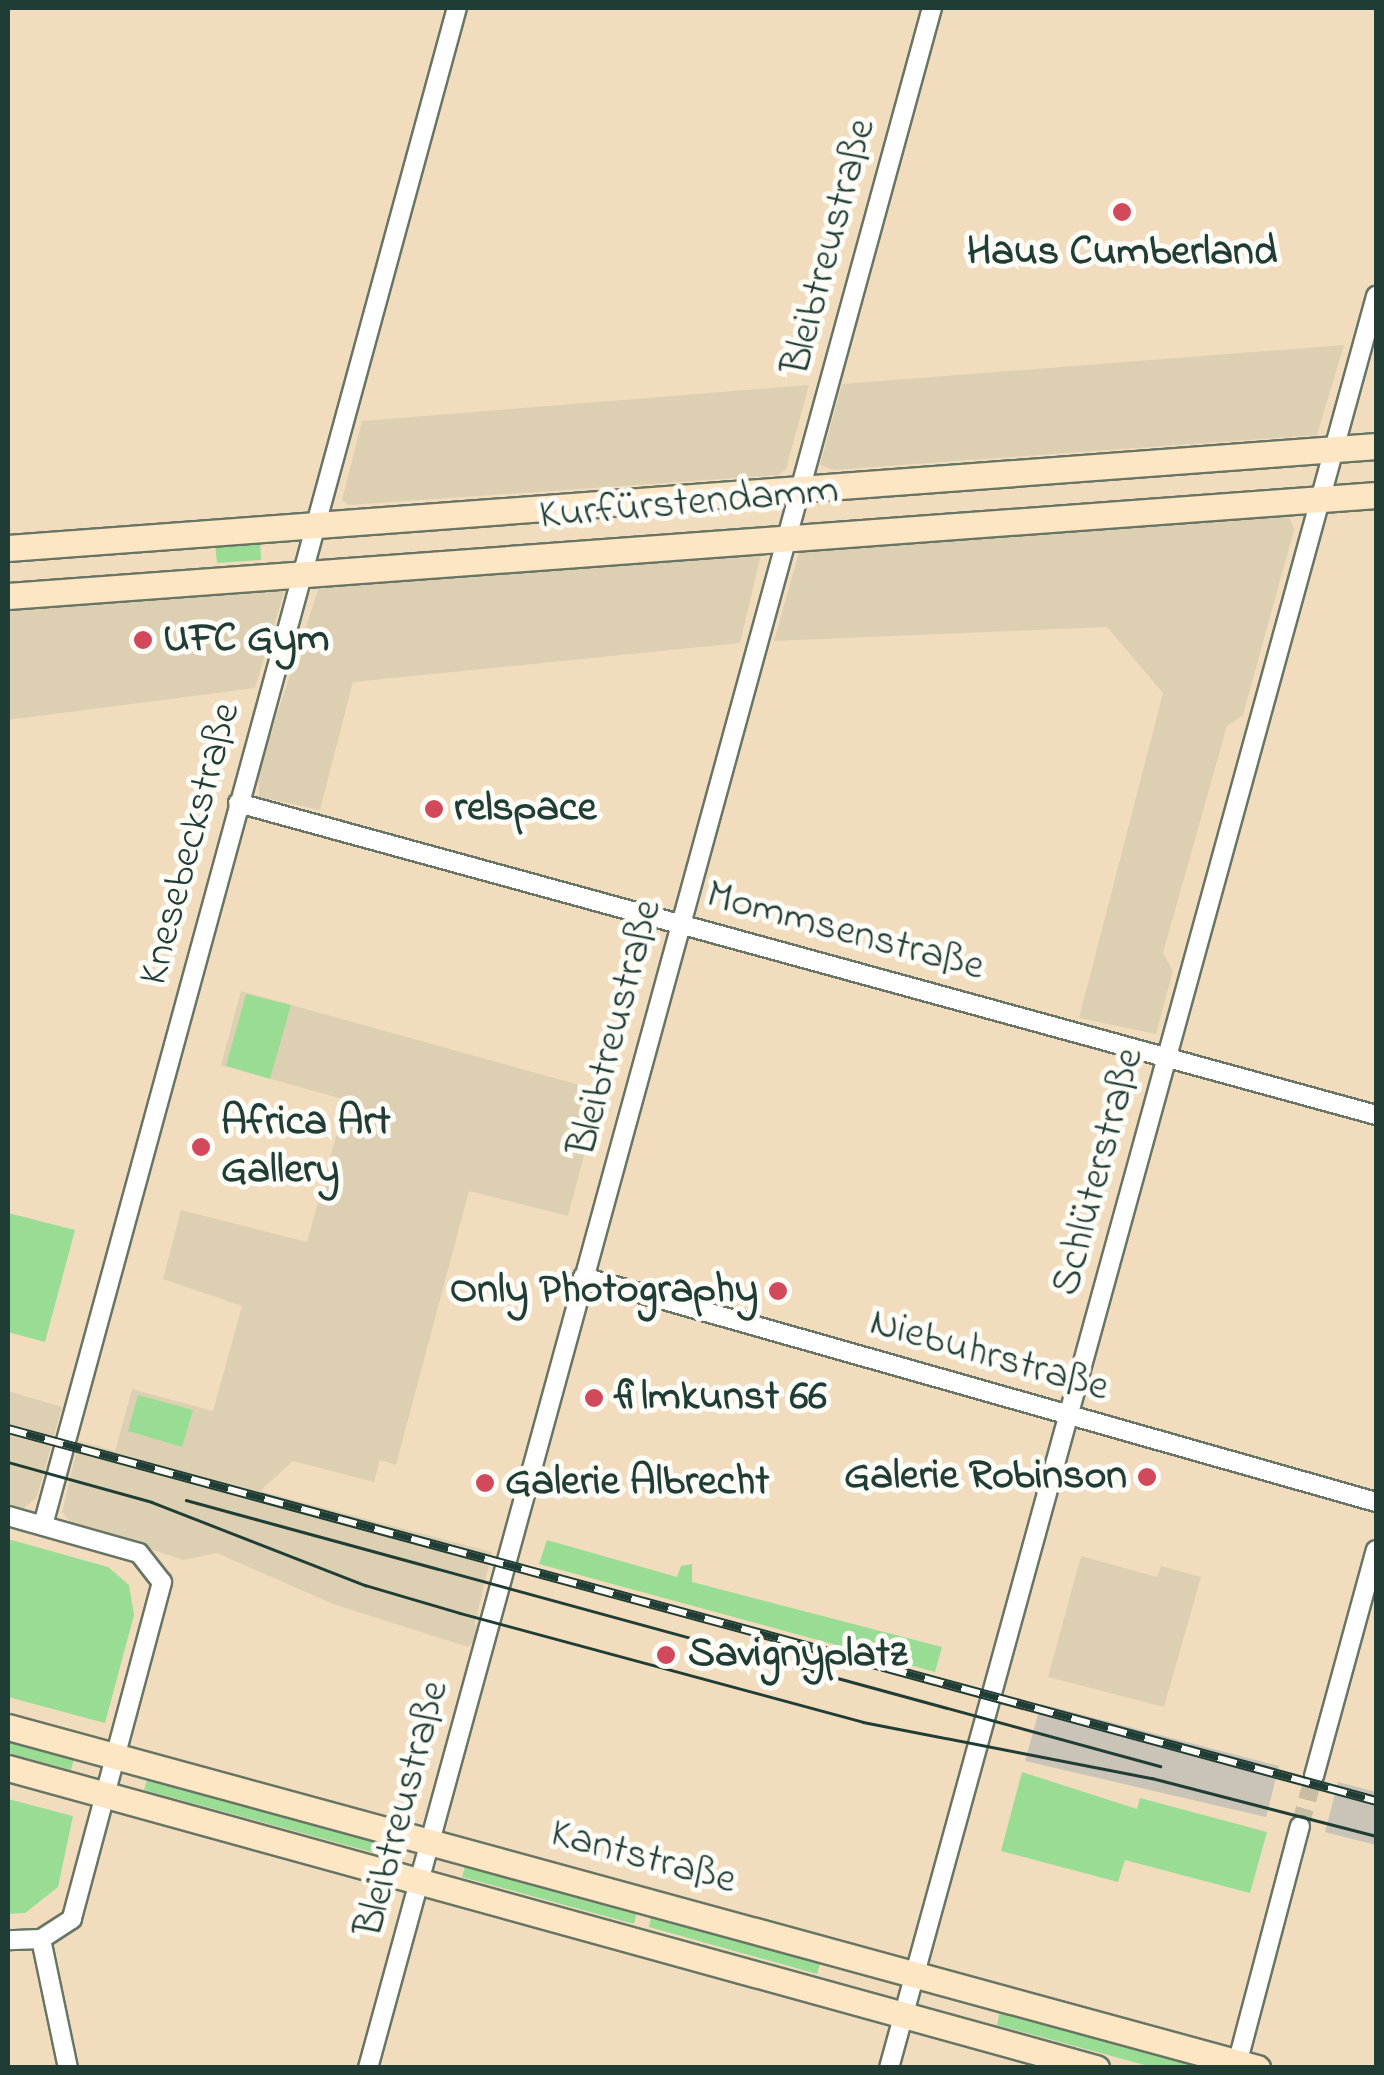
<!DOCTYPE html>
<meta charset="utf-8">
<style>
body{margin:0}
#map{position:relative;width:1384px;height:2075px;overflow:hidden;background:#f1ddbe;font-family:"Indie Flower",sans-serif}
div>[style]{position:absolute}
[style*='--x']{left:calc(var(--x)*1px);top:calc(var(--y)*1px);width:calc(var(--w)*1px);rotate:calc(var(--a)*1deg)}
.built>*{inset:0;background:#ddd0b2}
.industrial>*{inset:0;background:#c9c3b8}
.green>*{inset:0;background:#99dd95}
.street-tunnel>*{height:18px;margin-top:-9px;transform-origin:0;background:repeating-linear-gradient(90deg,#c7bda2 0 18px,transparent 0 27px)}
.roads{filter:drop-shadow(2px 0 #687564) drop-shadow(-2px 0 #687564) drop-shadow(0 2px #687564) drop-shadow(0 -2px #687564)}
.street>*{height:18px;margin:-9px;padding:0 9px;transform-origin:9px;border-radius:9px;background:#fff}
.secondary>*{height:25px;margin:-12.5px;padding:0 12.5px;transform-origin:12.5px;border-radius:12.5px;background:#fce6c4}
.tram>*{height:2.5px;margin:-1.25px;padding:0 1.25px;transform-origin:1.25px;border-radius:1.25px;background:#1f3d34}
.rail>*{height:10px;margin-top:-5px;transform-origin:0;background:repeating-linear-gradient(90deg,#fdfcf7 0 19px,#1f3d34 0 38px);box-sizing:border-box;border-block:2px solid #1f3d34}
.dots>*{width:28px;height:28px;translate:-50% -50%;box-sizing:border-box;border:5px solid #fdfcf7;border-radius:50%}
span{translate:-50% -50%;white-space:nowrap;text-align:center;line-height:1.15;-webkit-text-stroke:10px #fdfcf7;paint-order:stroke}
.street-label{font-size:42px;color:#1f3d34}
.poi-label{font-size:42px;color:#1f3d34;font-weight:700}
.left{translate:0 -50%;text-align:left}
.right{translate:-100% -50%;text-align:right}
.frame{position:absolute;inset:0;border:10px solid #1f3d34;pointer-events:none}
</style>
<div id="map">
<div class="built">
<div style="clip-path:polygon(1344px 345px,1317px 435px,833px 470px,820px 465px,842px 384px)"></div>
<div style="clip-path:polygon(809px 385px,786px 469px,778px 475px,349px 505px,342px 500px,362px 421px)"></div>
<div style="clip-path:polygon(1273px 515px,1290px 518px,1294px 530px,1243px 715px,1227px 726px,1163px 953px,1173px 971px,1156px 1034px,1079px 1018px,1163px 693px,1107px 627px,774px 641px,799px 552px)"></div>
<div style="clip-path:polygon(761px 555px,740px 643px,353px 682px,320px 810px,259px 797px,258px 772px,320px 584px)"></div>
<div style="clip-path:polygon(279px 587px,284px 593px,255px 688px,8px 720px,8px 609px)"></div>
<div style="clip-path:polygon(241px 991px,601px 1091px,568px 1216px,469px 1191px,396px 1465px,380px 1460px,374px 1482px,293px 1461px,260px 1491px,492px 1552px,475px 1623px,478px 1637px,468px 1647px,333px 1604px,217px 1553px,183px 1560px,71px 1523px,62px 1512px,79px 1441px,115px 1451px,132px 1389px,213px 1411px,242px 1306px,163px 1279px,181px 1210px,307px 1242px,346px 1100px,221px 1065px)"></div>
<div style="clip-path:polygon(8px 1391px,62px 1407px,37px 1497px,23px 1509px,8px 1506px)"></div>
<div style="clip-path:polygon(1081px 1556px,1157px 1577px,1161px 1566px,1201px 1577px,1164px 1707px,1048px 1677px)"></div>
</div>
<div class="industrial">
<div style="clip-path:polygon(1041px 1704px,1279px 1766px,1266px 1817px,1025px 1761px)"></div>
<div style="clip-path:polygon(1338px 1782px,1376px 1792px,1376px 1845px,1325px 1832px)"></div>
</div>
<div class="green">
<div style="clip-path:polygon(260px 541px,261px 560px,217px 563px,215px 543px)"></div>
<div style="clip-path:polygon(246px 994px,291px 1005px,270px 1079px,226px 1066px)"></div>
<div style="clip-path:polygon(8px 1213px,75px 1230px,45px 1342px,8px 1332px)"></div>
<div style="clip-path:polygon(138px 1395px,193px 1410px,182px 1447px,128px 1431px)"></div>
<div style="clip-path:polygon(8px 1539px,108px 1567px,129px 1585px,134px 1615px,105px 1723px,8px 1697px)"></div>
<div style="clip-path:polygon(547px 1540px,677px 1577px,681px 1566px,692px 1564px,692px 1582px,942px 1647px,935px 1672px,539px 1564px)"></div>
<div style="clip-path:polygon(8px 1741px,74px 1759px,71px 1770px,8px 1753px)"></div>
<div style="clip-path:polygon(1022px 1772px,1137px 1809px,1140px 1798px,1267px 1832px,1250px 1893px,1125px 1860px,1118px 1882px,1001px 1851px)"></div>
<div style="clip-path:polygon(147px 1780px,389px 1846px,386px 1856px,144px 1790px)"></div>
<div style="clip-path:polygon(8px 1799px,73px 1816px,58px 1887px,25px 1913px,8px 1914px)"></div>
<div style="clip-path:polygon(465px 1866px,637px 1912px,634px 1924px,462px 1877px)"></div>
<div style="clip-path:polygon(651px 1916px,821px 1960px,817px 1974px,649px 1927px)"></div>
<div style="clip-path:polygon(1000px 2011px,1203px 2067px,1152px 2067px,997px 2025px)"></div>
</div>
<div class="street-tunnel">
<div style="--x:1300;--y:1826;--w:52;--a:-74.4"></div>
</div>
<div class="roads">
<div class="street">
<div style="--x:238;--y:803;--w:1180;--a:15.33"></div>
<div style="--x:583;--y:1277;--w:824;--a:15.84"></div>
<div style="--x:8;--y:1516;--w:136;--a:15.8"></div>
<div style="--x:139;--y:1553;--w:37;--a:52"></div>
<div style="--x:162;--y:1582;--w:349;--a:105"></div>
<div style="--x:72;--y:1919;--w:37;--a:147"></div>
<div style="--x:41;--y:1939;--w:33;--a:178"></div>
<div style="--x:43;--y:1525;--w:1572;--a:-74.74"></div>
<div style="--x:1314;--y:1776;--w:234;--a:-74.7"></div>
<div style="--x:41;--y:1939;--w:132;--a:78.2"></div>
<div style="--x:368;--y:2068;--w:2136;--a:-74.69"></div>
<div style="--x:889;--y:2068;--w:1838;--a:-74.63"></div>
<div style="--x:1236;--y:2068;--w:250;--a:-75.2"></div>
</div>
<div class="secondary">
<div style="--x:8;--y:548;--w:1372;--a:-4.26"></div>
<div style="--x:8;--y:596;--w:1372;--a:-4.22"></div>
<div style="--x:8;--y:1727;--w:1295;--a:15.27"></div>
<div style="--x:8;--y:1768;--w:1129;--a:15.42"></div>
</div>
</div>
<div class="tram">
<div style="--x:8;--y:1462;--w:149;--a:15.5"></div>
<div style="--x:152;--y:1502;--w:229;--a:21.3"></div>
<div style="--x:365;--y:1585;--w:99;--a:16.4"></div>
<div style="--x:460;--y:1613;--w:417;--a:15.1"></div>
<div style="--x:863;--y:1722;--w:294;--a:11"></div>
<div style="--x:1152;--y:1778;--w:231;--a:14.5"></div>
<div style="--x:186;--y:1500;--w:1010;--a:15.28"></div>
</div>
<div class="rail">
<div style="--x:8;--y:1429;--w:1418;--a:15.21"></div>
</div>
<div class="dots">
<div style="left:1122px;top:212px;background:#d1495b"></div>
<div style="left:143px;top:640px;background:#d1495b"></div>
<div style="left:434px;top:809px;background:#d1495b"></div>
<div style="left:201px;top:1147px;background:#d1495b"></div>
<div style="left:778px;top:1291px;background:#d1495b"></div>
<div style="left:594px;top:1398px;background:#d1495b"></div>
<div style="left:1147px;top:1477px;background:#d1495b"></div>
<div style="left:485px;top:1483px;background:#d1495b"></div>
<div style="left:666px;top:1655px;background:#d1495b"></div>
</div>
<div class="street-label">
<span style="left:830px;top:247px;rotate:-75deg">Bleibtreustraße</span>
<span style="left:689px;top:504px;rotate:-5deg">Kurfürstendamm</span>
<span style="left:191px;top:844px;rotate:-75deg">Knesebeckstraße</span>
<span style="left:845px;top:932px;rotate:15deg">Mommsenstraße</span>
<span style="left:616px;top:1028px;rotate:-75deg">Bleibtreustraße</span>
<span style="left:1099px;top:1172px;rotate:-75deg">Schlüterstraße</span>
<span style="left:989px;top:1356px;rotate:16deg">Niebuhrstraße</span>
<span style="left:403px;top:1809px;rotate:-75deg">Bleibtreustraße</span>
<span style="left:643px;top:1858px;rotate:15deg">Kantstraße</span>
</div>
<div class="poi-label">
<span style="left:1122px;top:253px">Haus Cumberland</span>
<span class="left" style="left:163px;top:640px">UFC Gym</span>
<span class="left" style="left:454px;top:809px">re|space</span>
<span class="left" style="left:221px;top:1147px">Africa Art<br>Gallery</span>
<span class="right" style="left:758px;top:1291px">Only Photography</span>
<span class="left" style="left:614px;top:1398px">filmkunst 66</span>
<span class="right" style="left:1127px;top:1477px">Galerie Robinson</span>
<span class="left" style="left:505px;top:1483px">Galerie Albrecht</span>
<span class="left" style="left:688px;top:1655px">Savignyplatz</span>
</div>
<div class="frame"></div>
</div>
